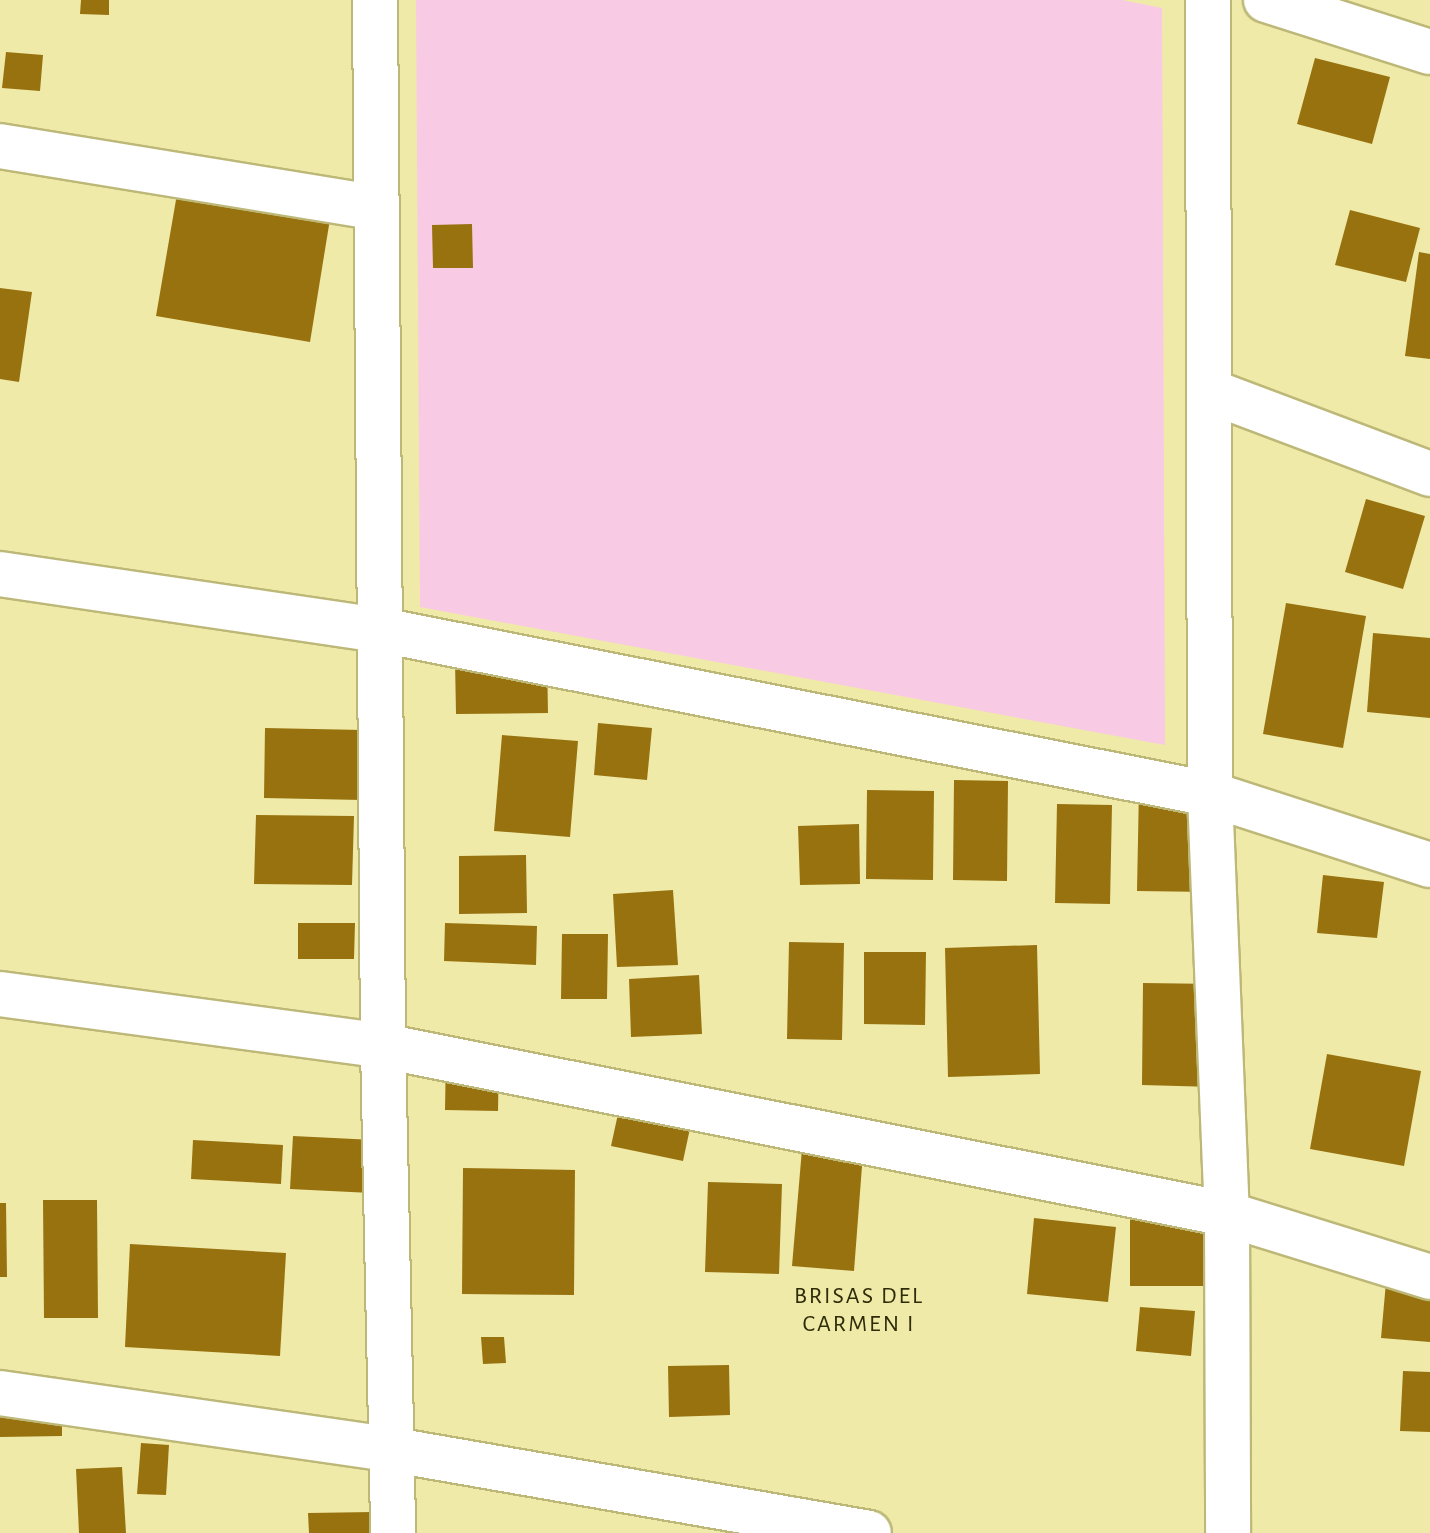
<!DOCTYPE html>
<style>
body{margin:0}
#map{position:relative;width:1430px;height:1533px;overflow:hidden;background:#efeaa8;font-family:"Alegreya Sans",sans-serif}
div>[style]{position:absolute}
[style*='--x']{left:calc(var(--x)*1px);top:calc(var(--y)*1px);width:calc(var(--w)*1px);rotate:calc(var(--a)*1deg)}
.green>*{inset:0;background:#f8cae3}
.building>*{inset:0;background:#98720f}
.roads{filter:drop-shadow(2px 0 #bdb878) drop-shadow(-2px 0 #bdb878) drop-shadow(0 2px #bdb878) drop-shadow(0 -2px #bdb878)}
.street>*{height:44px;margin:-22px;padding:0 22px;transform-origin:22px;border-radius:22px;background:#fff}
span{translate:-50% -50%;white-space:nowrap;text-align:center;line-height:1.15;-webkit-text-stroke:8px #efeaa8;paint-order:stroke}
.neighbourhood-label{font-size:24px;color:#2f2c0a;letter-spacing:2px}
</style>
<div id="map">
<div class="green">
<div style="clip-path:polygon(416px 0,1122px 0,1162px 8px,1165px 745px,420px 607px)"></div>
</div>
<div class="building">
<div style="clip-path:polygon(81px 0,109px 0,109px 15px,80px 14px)"></div>
<div style="clip-path:polygon(6px 52px,43px 55px,40px 91px,2px 88px)"></div>
<div style="clip-path:polygon(1315px 58px,1390px 77px,1372px 144px,1297px 124px)"></div>
<div style="clip-path:polygon(177px 194px,330px 219px,310px 342px,156px 316px)"></div>
<div style="clip-path:polygon(1350px 210px,1420px 228px,1406px 282px,1335px 265px)"></div>
<div style="clip-path:polygon(472px 224px,473px 268px,433px 268px,432px 225px)"></div>
<div style="clip-path:polygon(1419px 252px,1430px 254px,1430px 359px,1405px 356px)"></div>
<div style="clip-path:polygon(0 288px,32px 292px,19px 382px,0 379px)"></div>
<div style="clip-path:polygon(1366px 499px,1425px 516px,1403px 589px,1345px 572px)"></div>
<div style="clip-path:polygon(1286px 603px,1366px 616px,1343px 748px,1263px 734px)"></div>
<div style="clip-path:polygon(1373px 633px,1430px 638px,1430px 718px,1367px 712px)"></div>
<div style="clip-path:polygon(547px 660px,548px 713px,456px 714px,455px 661px)"></div>
<div style="clip-path:polygon(598px 723px,652px 728px,647px 780px,594px 775px)"></div>
<div style="clip-path:polygon(265px 728px,363px 730px,362px 800px,264px 798px)"></div>
<div style="clip-path:polygon(502px 735px,578px 741px,570px 837px,494px 831px)"></div>
<div style="clip-path:polygon(954px 780px,1008px 781px,1007px 881px,953px 880px)"></div>
<div style="clip-path:polygon(1139px 788px,1211px 789px,1209px 892px,1137px 891px)"></div>
<div style="clip-path:polygon(867px 790px,934px 791px,933px 880px,866px 879px)"></div>
<div style="clip-path:polygon(1057px 804px,1112px 805px,1110px 904px,1055px 903px)"></div>
<div style="clip-path:polygon(256px 815px,354px 816px,352px 885px,254px 884px)"></div>
<div style="clip-path:polygon(859px 824px,860px 884px,800px 885px,798px 826px)"></div>
<div style="clip-path:polygon(526px 855px,527px 913px,459px 914px,459px 856px)"></div>
<div style="clip-path:polygon(1323px 875px,1384px 882px,1377px 938px,1317px 933px)"></div>
<div style="clip-path:polygon(673px 890px,678px 965px,617px 967px,613px 894px)"></div>
<div style="clip-path:polygon(298px 923px,355px 923px,354px 959px,298px 959px)"></div>
<div style="clip-path:polygon(445px 923px,537px 926px,536px 965px,444px 961px)"></div>
<div style="clip-path:polygon(562px 934px,608px 934px,607px 999px,561px 999px)"></div>
<div style="clip-path:polygon(789px 942px,844px 943px,842px 1040px,787px 1039px)"></div>
<div style="clip-path:polygon(1037px 945px,1040px 1074px,948px 1077px,945px 948px)"></div>
<div style="clip-path:polygon(864px 952px,926px 952px,925px 1025px,864px 1024px)"></div>
<div style="clip-path:polygon(699px 975px,702px 1034px,631px 1037px,629px 979px)"></div>
<div style="clip-path:polygon(1143px 983px,1216px 984px,1214px 1087px,1142px 1085px)"></div>
<div style="clip-path:polygon(446px 1053px,499px 1054px,498px 1111px,445px 1110px)"></div>
<div style="clip-path:polygon(1327px 1054px,1421px 1071px,1404px 1166px,1310px 1149px)"></div>
<div style="clip-path:polygon(623px 1091px,695px 1105px,683px 1161px,611px 1146px)"></div>
<div style="clip-path:polygon(293px 1136px,374px 1140px,371px 1193px,290px 1189px)"></div>
<div style="clip-path:polygon(193px 1140px,283px 1145px,281px 1184px,191px 1179px)"></div>
<div style="clip-path:polygon(802px 1149px,863px 1153px,854px 1271px,792px 1266px)"></div>
<div style="clip-path:polygon(463px 1168px,575px 1170px,574px 1295px,462px 1294px)"></div>
<div style="clip-path:polygon(708px 1182px,782px 1184px,779px 1274px,705px 1272px)"></div>
<div style="clip-path:polygon(1206px 1197px,1207px 1286px,1130px 1286px,1130px 1198px)"></div>
<div style="clip-path:polygon(43px 1200px,97px 1200px,98px 1318px,44px 1318px)"></div>
<div style="clip-path:polygon(0 1203px,6px 1203px,7px 1277px,0 1277px)"></div>
<div style="clip-path:polygon(1034px 1218px,1116px 1227px,1108px 1302px,1027px 1294px)"></div>
<div style="clip-path:polygon(130px 1244px,286px 1253px,280px 1356px,125px 1347px)"></div>
<div style="clip-path:polygon(1387px 1271px,1430px 1275px,1430px 1342px,1381px 1338px)"></div>
<div style="clip-path:polygon(1140px 1307px,1195px 1311px,1191px 1356px,1136px 1351px)"></div>
<div style="clip-path:polygon(481px 1337px,504px 1337px,506px 1363px,483px 1364px)"></div>
<div style="clip-path:polygon(729px 1365px,730px 1415px,669px 1417px,668px 1366px)"></div>
<div style="clip-path:polygon(1403px 1371px,1430px 1372px,1430px 1432px,1400px 1431px)"></div>
<div style="clip-path:polygon(62px 1391px,62px 1436px,0 1437px,0 1392px)"></div>
<div style="clip-path:polygon(141px 1443px,169px 1445px,166px 1495px,137px 1494px)"></div>
<div style="clip-path:polygon(122px 1467px,126px 1533px,79px 1533px,76px 1469px)"></div>
<div style="clip-path:polygon(373px 1512px,373px 1533px,309px 1533px,308px 1513px)"></div>
</div>
<div class="roads">
<div class="street">
<div style="--x:375;--y:0;--w:1046;--a:89.56"></div>
<div style="--x:383;--y:1046;--w:487;--a:88.8"></div>
<div style="--x:1208;--y:0;--w:794;--a:89.86"></div>
<div style="--x:1210;--y:794;--w:420;--a:87.7"></div>
<div style="--x:1227;--y:1214;--w:319;--a:89.8"></div>
<div style="--x:1266;--y:0;--w:172;--a:17.6"></div>
<div style="--x:0;--y:146;--w:379;--a:9.3"></div>
<div style="--x:1212;--y:392;--w:233;--a:20.6"></div>
<div style="--x:0;--y:574;--w:385;--a:8.4"></div>
<div style="--x:381;--y:630;--w:845;--a:11.19"></div>
<div style="--x:1210;--y:794;--w:231;--a:17.9"></div>
<div style="--x:0;--y:994;--w:387;--a:7.7"></div>
<div style="--x:383;--y:1046;--w:861;--a:11.26"></div>
<div style="--x:1227;--y:1214;--w:213;--a:17.2"></div>
<div style="--x:0;--y:1393;--w:398;--a:8.2"></div>
<div style="--x:394;--y:1450;--w:482;--a:9.9"></div>
</div>
</div>
<div class="neighbourhood-label">
<span style="left:859px;top:1311px">BRISAS DEL<br>CARMEN I</span>
</div>
</div>
